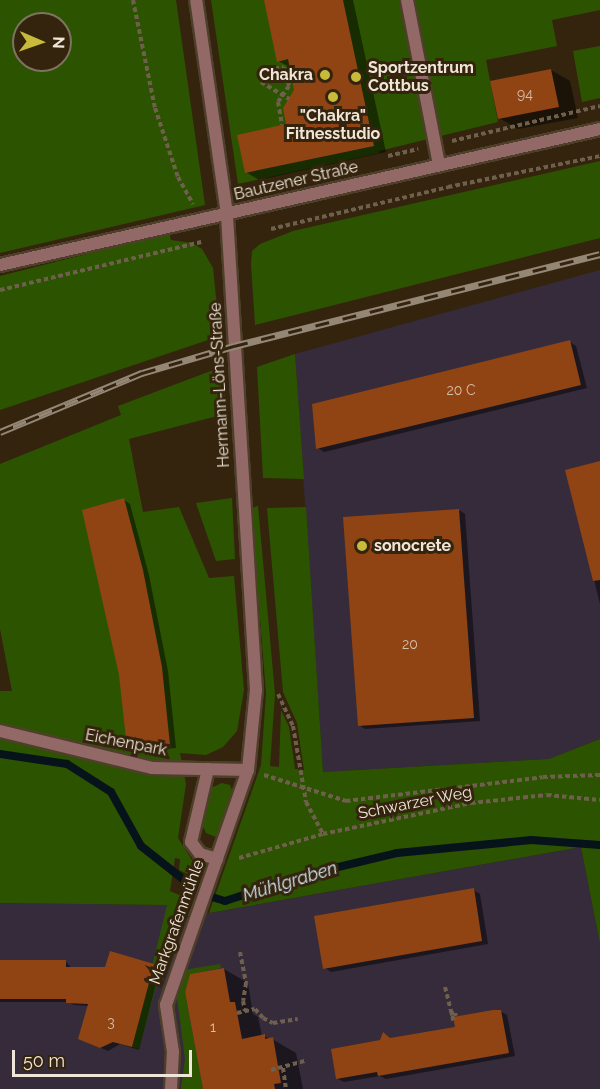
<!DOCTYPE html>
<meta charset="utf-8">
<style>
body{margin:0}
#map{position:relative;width:600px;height:1089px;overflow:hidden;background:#34240e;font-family:Raleway,sans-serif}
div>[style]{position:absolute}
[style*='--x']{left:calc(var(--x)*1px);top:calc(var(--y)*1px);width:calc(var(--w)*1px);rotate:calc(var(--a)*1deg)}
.commercial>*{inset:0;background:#352b3a}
.green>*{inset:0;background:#2c5400}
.shadow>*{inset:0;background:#0007}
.stream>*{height:8px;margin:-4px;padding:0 4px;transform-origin:4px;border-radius:4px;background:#07131b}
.building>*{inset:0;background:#904313}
.path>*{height:4px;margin-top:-2px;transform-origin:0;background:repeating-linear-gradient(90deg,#6e604c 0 4.5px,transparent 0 7.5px)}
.roads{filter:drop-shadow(2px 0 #4e3f2a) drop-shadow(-2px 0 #4e3f2a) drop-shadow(0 2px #4e3f2a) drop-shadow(0 -2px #4e3f2a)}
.lane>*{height:12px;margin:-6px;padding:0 6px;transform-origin:6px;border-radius:6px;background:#926967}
.street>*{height:12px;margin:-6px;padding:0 6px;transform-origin:6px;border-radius:6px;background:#926967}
.rail>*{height:7px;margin-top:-3.5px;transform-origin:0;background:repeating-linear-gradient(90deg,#34240e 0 14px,#948776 0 28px);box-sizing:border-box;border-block:2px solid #948776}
.dots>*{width:16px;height:16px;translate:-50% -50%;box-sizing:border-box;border:3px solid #34240e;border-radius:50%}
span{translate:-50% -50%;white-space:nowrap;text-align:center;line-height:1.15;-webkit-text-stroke:6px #34240e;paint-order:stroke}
.number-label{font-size:14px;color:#d8bda7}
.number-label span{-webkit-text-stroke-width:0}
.poi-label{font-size:16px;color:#f0e6d8;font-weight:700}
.left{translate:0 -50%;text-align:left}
.right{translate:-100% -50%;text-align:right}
.street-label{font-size:16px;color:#f0e6d8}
.water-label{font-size:18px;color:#d2e7f5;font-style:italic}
.north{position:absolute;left:12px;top:12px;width:60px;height:60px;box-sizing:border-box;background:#34240e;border:2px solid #7f725f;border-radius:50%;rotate:92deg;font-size:16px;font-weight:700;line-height:24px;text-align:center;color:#f0e6d8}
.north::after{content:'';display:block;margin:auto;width:21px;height:27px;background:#c8bb3b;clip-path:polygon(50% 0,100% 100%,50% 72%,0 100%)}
.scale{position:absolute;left:12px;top:1050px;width:180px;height:27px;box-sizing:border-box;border:3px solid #f0e6d8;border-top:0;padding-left:8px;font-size:18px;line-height:21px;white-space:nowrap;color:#f0e6d8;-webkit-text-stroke:4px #34240e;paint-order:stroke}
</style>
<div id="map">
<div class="commercial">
<div style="clip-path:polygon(600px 270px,600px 739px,549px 759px,323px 772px,295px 354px)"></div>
<div style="clip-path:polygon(581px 847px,600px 944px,600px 1089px,0 1089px,0 903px,168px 905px,209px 913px)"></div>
</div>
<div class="green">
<div style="clip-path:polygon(evenodd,0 0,176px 0,205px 205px,0 253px,0 0,24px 24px,60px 24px,60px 60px,24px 60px,24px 24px)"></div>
<div style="clip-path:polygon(211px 0,600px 0,600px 10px,552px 20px,557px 46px,486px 60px,498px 122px,379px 151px,379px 153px,238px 184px)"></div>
<div style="clip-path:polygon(600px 46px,600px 98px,582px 102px,573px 51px)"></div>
<div style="clip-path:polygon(600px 161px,600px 238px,255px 325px,251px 264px,252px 251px,260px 244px,293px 231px)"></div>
<div style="clip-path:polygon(169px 233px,171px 240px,192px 243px,202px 249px,213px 268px,220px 336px,0 410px,0 276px)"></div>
<div style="clip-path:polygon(295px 354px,304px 479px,263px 478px,257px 367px)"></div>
<div style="clip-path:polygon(224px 366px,225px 414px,129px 439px,143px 512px,179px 507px,209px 578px,234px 576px,244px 690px,237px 731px,223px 747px,206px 755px,180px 753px,186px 784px,178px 838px,192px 860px,209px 868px,207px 875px,193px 870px,190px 875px,179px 870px,180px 859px,175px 858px,170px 891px,191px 900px,185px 914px,174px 921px,139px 1049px,132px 1047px,167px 905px,0 903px,0 691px,12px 691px,0 629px,0 464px,121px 415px,118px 406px)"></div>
<div style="clip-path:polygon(232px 498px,235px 559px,216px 561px,196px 503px)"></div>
<div style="clip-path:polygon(258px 506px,275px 694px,270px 766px,279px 767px,281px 710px,289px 727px,295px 769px,304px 770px,297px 723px,283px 692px,267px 508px,306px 507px,323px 772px,549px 759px,600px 739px,600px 944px,581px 847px,209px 913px,261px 765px,266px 693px,251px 508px)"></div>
<div style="clip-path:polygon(222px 783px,230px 785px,232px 790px,218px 838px,206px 833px,202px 824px,211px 788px)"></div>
<div style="clip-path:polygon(220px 964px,221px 968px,190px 974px,185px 992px,203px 1089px,181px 1089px,185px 1059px,177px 998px,178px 988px,184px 970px)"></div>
</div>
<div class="shadow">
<div style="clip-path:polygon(265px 0,353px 0,386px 152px,259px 180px,246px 172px,288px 126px,296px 91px,292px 68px,278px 61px)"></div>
<div style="clip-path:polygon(551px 70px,570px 81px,578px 118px,518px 129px,499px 118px)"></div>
<div style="clip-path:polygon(570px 342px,576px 346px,587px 388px,324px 452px,318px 448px)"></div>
<div style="clip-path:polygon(600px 462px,600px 604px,567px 471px)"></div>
<div style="clip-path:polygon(124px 500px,130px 504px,149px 575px,168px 671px,176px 748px,135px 751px,128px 748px,121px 675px)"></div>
<div style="clip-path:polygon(459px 510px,465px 514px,480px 721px,365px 729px,359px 725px)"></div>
<div style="clip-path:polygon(473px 890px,480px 894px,488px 944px,331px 972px,325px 968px)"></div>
<div style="clip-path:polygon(0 962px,66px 962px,72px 968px,153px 966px,160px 969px,139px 1050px,120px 1044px,108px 1051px,87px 1042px,89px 1006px,74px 1005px,68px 1002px,0 1002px)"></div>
<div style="clip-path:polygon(224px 969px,248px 983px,253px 1014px,258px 1017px,262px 1036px,272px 1039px,296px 1053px,303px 1089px,204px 1089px)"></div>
<div style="clip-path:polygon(500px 1011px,507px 1015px,515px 1056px,386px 1079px,380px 1076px,344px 1082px,338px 1079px,381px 1042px,384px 1034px,392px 1040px,457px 1028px)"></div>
</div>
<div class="stream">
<div style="--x:0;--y:754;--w:68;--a:8.5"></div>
<div style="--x:67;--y:764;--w:52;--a:32.5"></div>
<div style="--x:111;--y:792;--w:62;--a:60.9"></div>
<div style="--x:141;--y:846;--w:78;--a:38.2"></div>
<div style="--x:202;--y:894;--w:24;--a:17"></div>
<div style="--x:225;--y:901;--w:88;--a:-17.8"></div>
<div style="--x:309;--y:874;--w:90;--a:-13.4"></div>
<div style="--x:397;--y:853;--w:135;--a:-5.5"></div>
<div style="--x:531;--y:840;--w:69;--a:4.1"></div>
</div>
<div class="building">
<div style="clip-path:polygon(264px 0,343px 0,374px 146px,245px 173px,237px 135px,286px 124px,283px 108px,294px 90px,288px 59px,277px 62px)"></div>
<div style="clip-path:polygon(551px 69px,559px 107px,498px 119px,490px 81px)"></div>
<div style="clip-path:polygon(570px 340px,581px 385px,316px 449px,312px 404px)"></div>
<div style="clip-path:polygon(600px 461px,600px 580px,593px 581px,565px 470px)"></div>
<div style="clip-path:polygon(124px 498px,143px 570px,162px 667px,170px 745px,127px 748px,119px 675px,82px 510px)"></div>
<div style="clip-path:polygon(459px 509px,474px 718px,358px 726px,343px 517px)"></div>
<div style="clip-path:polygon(474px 888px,482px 941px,323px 969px,314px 916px)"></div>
<div style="clip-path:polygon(110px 951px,154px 964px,132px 1047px,113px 1042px,100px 1048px,78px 1039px,88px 1004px,66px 1003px,66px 999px,0 999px,0 960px,66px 960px,66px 967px,105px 967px)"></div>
<div style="clip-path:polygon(224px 968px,230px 1002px,235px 1002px,242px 1039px,265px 1034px,265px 1039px,273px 1037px,281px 1083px,274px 1084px,275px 1089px,203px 1089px,185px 992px,190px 974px)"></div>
<div style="clip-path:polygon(493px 1010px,501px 1010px,509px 1053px,378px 1076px,377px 1072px,336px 1079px,331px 1049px,380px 1040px,383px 1032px,390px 1038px,455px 1027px,453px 1017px)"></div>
</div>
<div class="path">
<div style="--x:133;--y:0;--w:110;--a:78.5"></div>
<div style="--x:155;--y:108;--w:73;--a:71.6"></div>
<div style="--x:178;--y:177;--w:31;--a:61"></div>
<div style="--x:260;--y:71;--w:24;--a:-9"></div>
<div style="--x:284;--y:67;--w:20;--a:75"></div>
<div style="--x:289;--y:86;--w:19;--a:125"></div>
<div style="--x:278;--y:102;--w:23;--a:80"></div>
<div style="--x:261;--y:82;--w:33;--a:31"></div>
<div style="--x:452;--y:141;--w:152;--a:-13.3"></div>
<div style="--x:388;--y:156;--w:31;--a:-13"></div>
<div style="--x:271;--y:229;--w:182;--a:-13.3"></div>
<div style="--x:448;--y:187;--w:155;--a:-11.5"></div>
<div style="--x:0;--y:290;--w:207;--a:-13.4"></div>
<div style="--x:278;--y:694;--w:35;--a:65"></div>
<div style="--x:293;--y:726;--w:77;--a:80.3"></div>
<div style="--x:306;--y:802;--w:36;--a:62"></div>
<div style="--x:264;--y:775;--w:86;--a:17.6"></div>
<div style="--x:346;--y:801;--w:198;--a:-6.9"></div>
<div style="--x:543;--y:777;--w:57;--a:-2"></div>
<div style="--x:239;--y:858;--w:87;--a:-15.9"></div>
<div style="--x:323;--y:834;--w:151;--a:-11.8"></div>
<div style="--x:471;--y:803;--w:76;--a:-6"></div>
<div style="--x:547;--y:795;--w:53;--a:5.4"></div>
<div style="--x:240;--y:952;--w:32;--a:79"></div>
<div style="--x:246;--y:983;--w:18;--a:99"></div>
<div style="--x:243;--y:1001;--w:10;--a:79"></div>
<div style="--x:445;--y:987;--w:36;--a:76"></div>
<div style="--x:237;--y:1013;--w:18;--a:-13"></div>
<div style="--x:255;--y:1009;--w:12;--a:48"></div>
<div style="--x:263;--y:1018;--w:11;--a:27"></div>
<div style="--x:273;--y:1023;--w:25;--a:-9"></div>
<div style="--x:450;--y:1014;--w:5;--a:-11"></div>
<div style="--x:455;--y:1013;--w:3;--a:72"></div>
<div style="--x:283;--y:1068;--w:21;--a:82"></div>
<div style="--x:271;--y:1070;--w:35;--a:-15"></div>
</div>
<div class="roads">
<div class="lane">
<div style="--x:407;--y:0;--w:167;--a:79"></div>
<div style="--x:208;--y:769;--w:75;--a:103.1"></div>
<div style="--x:191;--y:842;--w:15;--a:53"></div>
<div style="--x:200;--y:854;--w:18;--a:16"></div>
</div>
<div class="street">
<div style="--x:0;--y:265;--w:615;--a:-12.77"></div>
<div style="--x:0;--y:731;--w:156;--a:13.7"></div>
<div style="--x:152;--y:768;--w:96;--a:1.2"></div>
<div style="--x:171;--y:1089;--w:37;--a:-87"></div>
<div style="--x:173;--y:1052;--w:48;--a:-98.5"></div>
<div style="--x:166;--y:1005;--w:249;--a:-70.8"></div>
<div style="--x:248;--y:770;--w:80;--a:-84.3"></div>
<div style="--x:256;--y:690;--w:477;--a:-93.5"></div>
<div style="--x:227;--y:214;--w:216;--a:-98.2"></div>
</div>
</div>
<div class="rail">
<div style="--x:0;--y:432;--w:154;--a:-22.6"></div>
<div style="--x:142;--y:373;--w:96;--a:-16.4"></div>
<div style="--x:234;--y:346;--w:377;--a:-14.1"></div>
</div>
<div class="dots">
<div style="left:325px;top:75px;background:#c8bb3b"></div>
<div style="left:356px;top:77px;background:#c8bb3b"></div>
<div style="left:333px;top:97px;background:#c8bb3b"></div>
<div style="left:362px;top:546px;background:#c8bb3b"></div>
</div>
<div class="number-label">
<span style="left:525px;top:94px">94</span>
<span style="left:461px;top:390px">20 C</span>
<span style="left:410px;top:644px">20</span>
<span style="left:111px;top:1022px">3</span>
<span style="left:213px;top:1027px">1</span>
</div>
<div class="poi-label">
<span class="left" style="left:368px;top:77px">Sportzentrum<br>Cottbus</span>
<span class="right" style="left:313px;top:75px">Chakra</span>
<span style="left:333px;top:125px">"Chakra"<br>Fitnesstudio</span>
<span class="left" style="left:374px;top:546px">sonocrete</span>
</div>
<div class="street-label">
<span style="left:296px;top:181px;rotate:-13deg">Bautzener Straße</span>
<span style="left:220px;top:385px;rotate:-93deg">Hermann-Löns-Straße</span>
<span style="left:126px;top:743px;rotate:11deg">Eichenpark</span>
<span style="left:415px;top:803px;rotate:-11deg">Schwarzer Weg</span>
<span style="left:177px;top:922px;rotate:-70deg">Markgrafenmühle</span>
</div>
<div class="water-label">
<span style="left:290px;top:882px;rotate:-17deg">Mühlgraben</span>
</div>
<div class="north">N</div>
<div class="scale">50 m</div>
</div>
